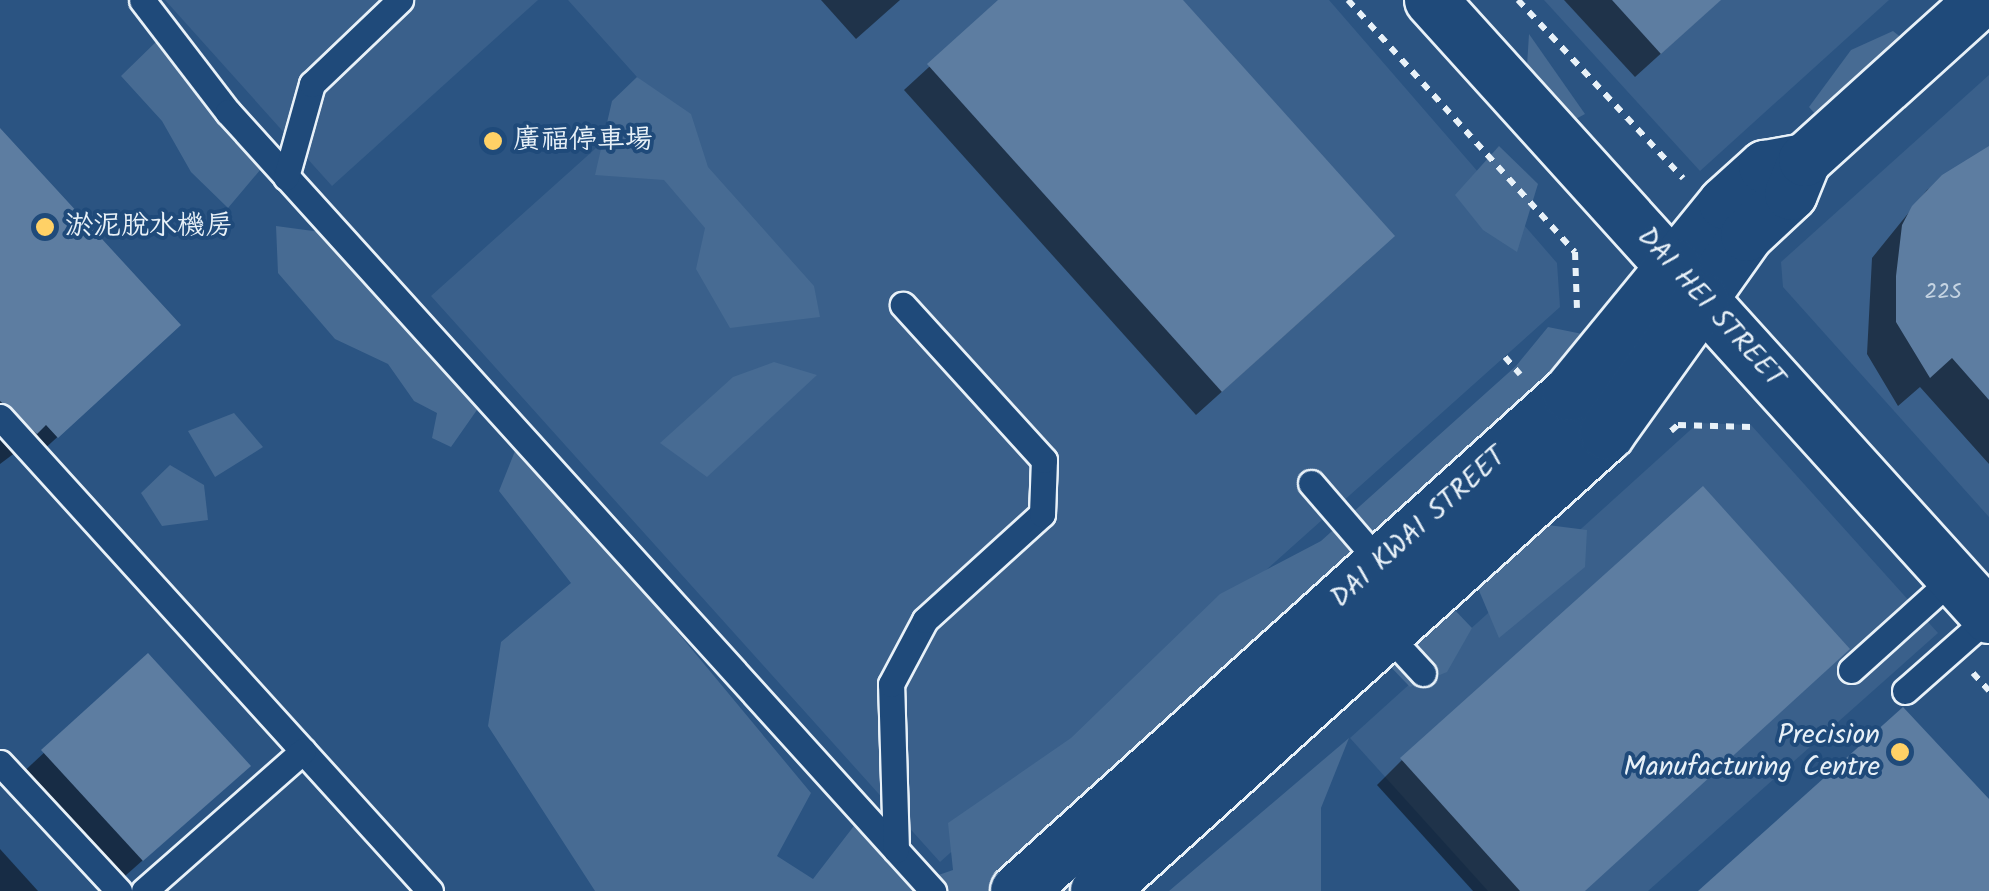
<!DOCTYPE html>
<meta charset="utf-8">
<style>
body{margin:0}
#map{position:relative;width:1989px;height:891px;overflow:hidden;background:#2b5482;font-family:Kalam,"LXGW WenKai TC",sans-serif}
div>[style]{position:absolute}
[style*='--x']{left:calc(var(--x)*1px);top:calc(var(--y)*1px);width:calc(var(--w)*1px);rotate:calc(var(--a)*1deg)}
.built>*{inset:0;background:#3a608b}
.green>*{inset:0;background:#476b93}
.shadow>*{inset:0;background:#0007}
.building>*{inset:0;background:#5d7da1}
.path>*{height:6px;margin-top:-3px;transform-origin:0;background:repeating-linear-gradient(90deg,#e8f1f8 0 8px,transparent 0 16px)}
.roads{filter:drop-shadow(2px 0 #e8f1f8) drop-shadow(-2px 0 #e8f1f8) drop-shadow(0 2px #e8f1f8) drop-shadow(0 -2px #e8f1f8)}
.service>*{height:25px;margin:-12.5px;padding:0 12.5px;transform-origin:12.5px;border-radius:12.5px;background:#1f4a7a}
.minor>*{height:52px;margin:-26px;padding:0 26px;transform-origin:26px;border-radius:26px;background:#1f4a7a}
.tertiary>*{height:55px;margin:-27.5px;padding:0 27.5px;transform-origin:27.5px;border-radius:27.5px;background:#1f4a7a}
.dots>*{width:28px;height:28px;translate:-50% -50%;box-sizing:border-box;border:5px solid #1f4a7a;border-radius:50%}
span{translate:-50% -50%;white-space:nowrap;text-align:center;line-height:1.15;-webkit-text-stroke:8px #1f4a7a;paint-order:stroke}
.number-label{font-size:22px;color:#c5d4e2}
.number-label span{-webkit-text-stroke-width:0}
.poi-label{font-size:28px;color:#e8f1f8}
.left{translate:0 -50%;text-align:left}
.right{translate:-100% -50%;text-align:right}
.street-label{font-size:28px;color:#e8f1f8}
</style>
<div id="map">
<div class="built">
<div style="clip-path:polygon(165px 0,538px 0,332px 186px)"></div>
<div style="clip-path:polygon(568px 0,1329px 0,1557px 263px,1560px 307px,940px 862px,431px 296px,654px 96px)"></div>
<div style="clip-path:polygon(1544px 0,1889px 0,1700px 171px)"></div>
<div style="clip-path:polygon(1989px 75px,1989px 517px,1783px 287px,1781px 262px)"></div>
<div style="clip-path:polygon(1698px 423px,1751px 425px,1938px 633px,1648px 891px,1488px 891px,1350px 738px)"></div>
</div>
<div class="green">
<div style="clip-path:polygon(1893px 31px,1923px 55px,1836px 138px,1809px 107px,1851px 50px)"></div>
<div style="clip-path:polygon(1529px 34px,1585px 114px,1535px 141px,1527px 66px)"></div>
<div style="clip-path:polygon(161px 37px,266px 163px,228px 208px,191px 172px,162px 121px,121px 76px)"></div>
<div style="clip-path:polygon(637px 77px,691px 114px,708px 167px,814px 286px,820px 317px,730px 328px,696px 269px,705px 228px,664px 180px,595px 175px,612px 101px)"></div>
<div style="clip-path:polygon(1499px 146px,1538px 184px,1517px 252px,1483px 230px,1455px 195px)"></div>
<div style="clip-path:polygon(276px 226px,328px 233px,479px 407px,451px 447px,432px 438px,437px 413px,414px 401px,388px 364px,335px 339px,278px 273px)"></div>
<div style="clip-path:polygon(1548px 327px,1607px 339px,1097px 891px,595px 891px,488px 726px,501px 642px,571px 583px,499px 491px,519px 441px,811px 793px,777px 856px,813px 879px,857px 822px,924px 880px,953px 870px,948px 823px,1071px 738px,1220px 594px,1321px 541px,1516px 366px)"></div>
<div style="clip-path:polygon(774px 362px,817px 375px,707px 477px,660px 443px,733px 377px)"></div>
<div style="clip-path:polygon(234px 413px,263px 447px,215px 477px,188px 431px)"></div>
<div style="clip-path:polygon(170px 465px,204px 485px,208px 520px,162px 526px,141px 493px)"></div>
<div style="clip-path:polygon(1532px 523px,1587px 530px,1585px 567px,1499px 638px,1472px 574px)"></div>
<div style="clip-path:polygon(1450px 605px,1472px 628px,1447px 672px,1410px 687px,1386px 662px)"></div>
<div style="clip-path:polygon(1349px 738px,1321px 808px,1321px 891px,1169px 891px)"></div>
</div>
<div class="shadow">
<div style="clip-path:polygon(821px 0,900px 0,856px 39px)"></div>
<div style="clip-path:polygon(1002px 0,1180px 0,1367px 261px,1196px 415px,904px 90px)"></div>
<div style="clip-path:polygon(1564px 0,1720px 0,1635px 77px)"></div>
<div style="clip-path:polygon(0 132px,149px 353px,28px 464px,16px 452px,0 464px)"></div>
<div style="clip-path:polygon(1989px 159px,1989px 464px,1920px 387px,1898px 406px,1867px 354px,1872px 258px,1927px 190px,1968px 162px)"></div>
<div style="clip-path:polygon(148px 656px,222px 790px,116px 884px,18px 777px)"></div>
<div style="clip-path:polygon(1402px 760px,1584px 891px,1473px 891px,1377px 785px)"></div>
<div style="clip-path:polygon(0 849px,38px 891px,0 891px)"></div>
</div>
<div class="building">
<div style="clip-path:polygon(998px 0,1183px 0,1395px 236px,1222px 392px,927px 64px)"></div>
<div style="clip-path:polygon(1612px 0,1721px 0,1661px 54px)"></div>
<div style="clip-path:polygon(0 128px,181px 325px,58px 438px,46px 425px,37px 434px,0 401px)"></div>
<div style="clip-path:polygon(1989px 146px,1989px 400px,1952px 358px,1930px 378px,1896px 322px,1896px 276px,1902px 225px,1912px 206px,1942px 175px)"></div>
<div style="clip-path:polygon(1703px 486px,1850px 649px,1585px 891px,1520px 891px,1400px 758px)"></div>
<div style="clip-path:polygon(148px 653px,251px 766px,143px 861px,41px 750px)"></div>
<div style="clip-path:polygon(1903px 707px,1989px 799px,1989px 891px,1698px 891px)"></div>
</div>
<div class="path">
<div style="--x:1348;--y:0;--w:339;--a:48"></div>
<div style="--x:1575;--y:252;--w:56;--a:88"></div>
<div style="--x:1518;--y:0;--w:243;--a:47.2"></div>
<div style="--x:1505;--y:357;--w:23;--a:49"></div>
<div style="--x:1671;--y:431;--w:9;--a:-41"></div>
<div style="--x:1678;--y:425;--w:73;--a:1.6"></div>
<div style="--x:1973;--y:673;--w:24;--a:48"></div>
</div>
<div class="roads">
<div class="service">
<div style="--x:142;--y:0;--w:141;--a:52.5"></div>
<div style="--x:228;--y:112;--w:1051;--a:47.85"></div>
<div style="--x:286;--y:177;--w:97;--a:-74.4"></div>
<div style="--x:312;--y:84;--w:122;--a:-43.7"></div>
<div style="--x:0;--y:417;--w:640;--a:47.79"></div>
<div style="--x:1311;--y:483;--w:106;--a:49.2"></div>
<div style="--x:1385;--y:632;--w:56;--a:47.2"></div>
<div style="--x:1851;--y:670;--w:137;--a:-42"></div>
<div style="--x:1905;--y:691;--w:112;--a:-41.4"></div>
<div style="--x:0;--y:763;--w:175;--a:47.1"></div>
<div style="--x:896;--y:850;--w:166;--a:-91.7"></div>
<div style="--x:891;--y:684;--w:72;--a:-62"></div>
<div style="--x:925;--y:620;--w:158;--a:-42.2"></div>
<div style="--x:1042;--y:514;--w:54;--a:-87.9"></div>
<div style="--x:1044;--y:460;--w:210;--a:-132.3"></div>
<div style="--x:144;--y:891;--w:212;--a:-41.4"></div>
</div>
<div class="minor">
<div style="--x:1431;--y:0;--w:832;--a:47.87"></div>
<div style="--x:1673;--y:267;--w:82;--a:-50.9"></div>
<div style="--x:1725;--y:203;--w:54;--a:-42"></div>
<div style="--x:1765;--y:167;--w:41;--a:-9.9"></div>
<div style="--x:1701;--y:300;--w:80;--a:-54.7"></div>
<div style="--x:1747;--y:235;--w:60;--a:-43"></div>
<div style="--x:1791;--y:194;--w:37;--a:-68"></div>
<div style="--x:1805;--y:160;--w:239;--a:-42.1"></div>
</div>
<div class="tertiary">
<div style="--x:1018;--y:891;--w:743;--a:-42.06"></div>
<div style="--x:1570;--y:393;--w:163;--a:-50.7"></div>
<div style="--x:1098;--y:891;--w:685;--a:-42.04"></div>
<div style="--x:1607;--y:432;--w:162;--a:-54.5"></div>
</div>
</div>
<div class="dots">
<div style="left:493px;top:141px;background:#ffd166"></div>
<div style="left:45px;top:227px;background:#ffd166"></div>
<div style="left:1900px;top:752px;background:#ffd166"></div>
</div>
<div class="number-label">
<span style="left:1943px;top:293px">22S</span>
</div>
<div class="poi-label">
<span class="left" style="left:513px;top:141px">廣福停車場</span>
<span class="left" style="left:65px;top:227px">淤泥脫水機房</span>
<span class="right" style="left:1880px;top:752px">Precision<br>Manufacturing Centre</span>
</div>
<div class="street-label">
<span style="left:1710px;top:308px;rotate:48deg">DAI HEI STREET</span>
<span style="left:1419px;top:528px;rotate:-42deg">DAI KWAI STREET</span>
</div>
</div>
